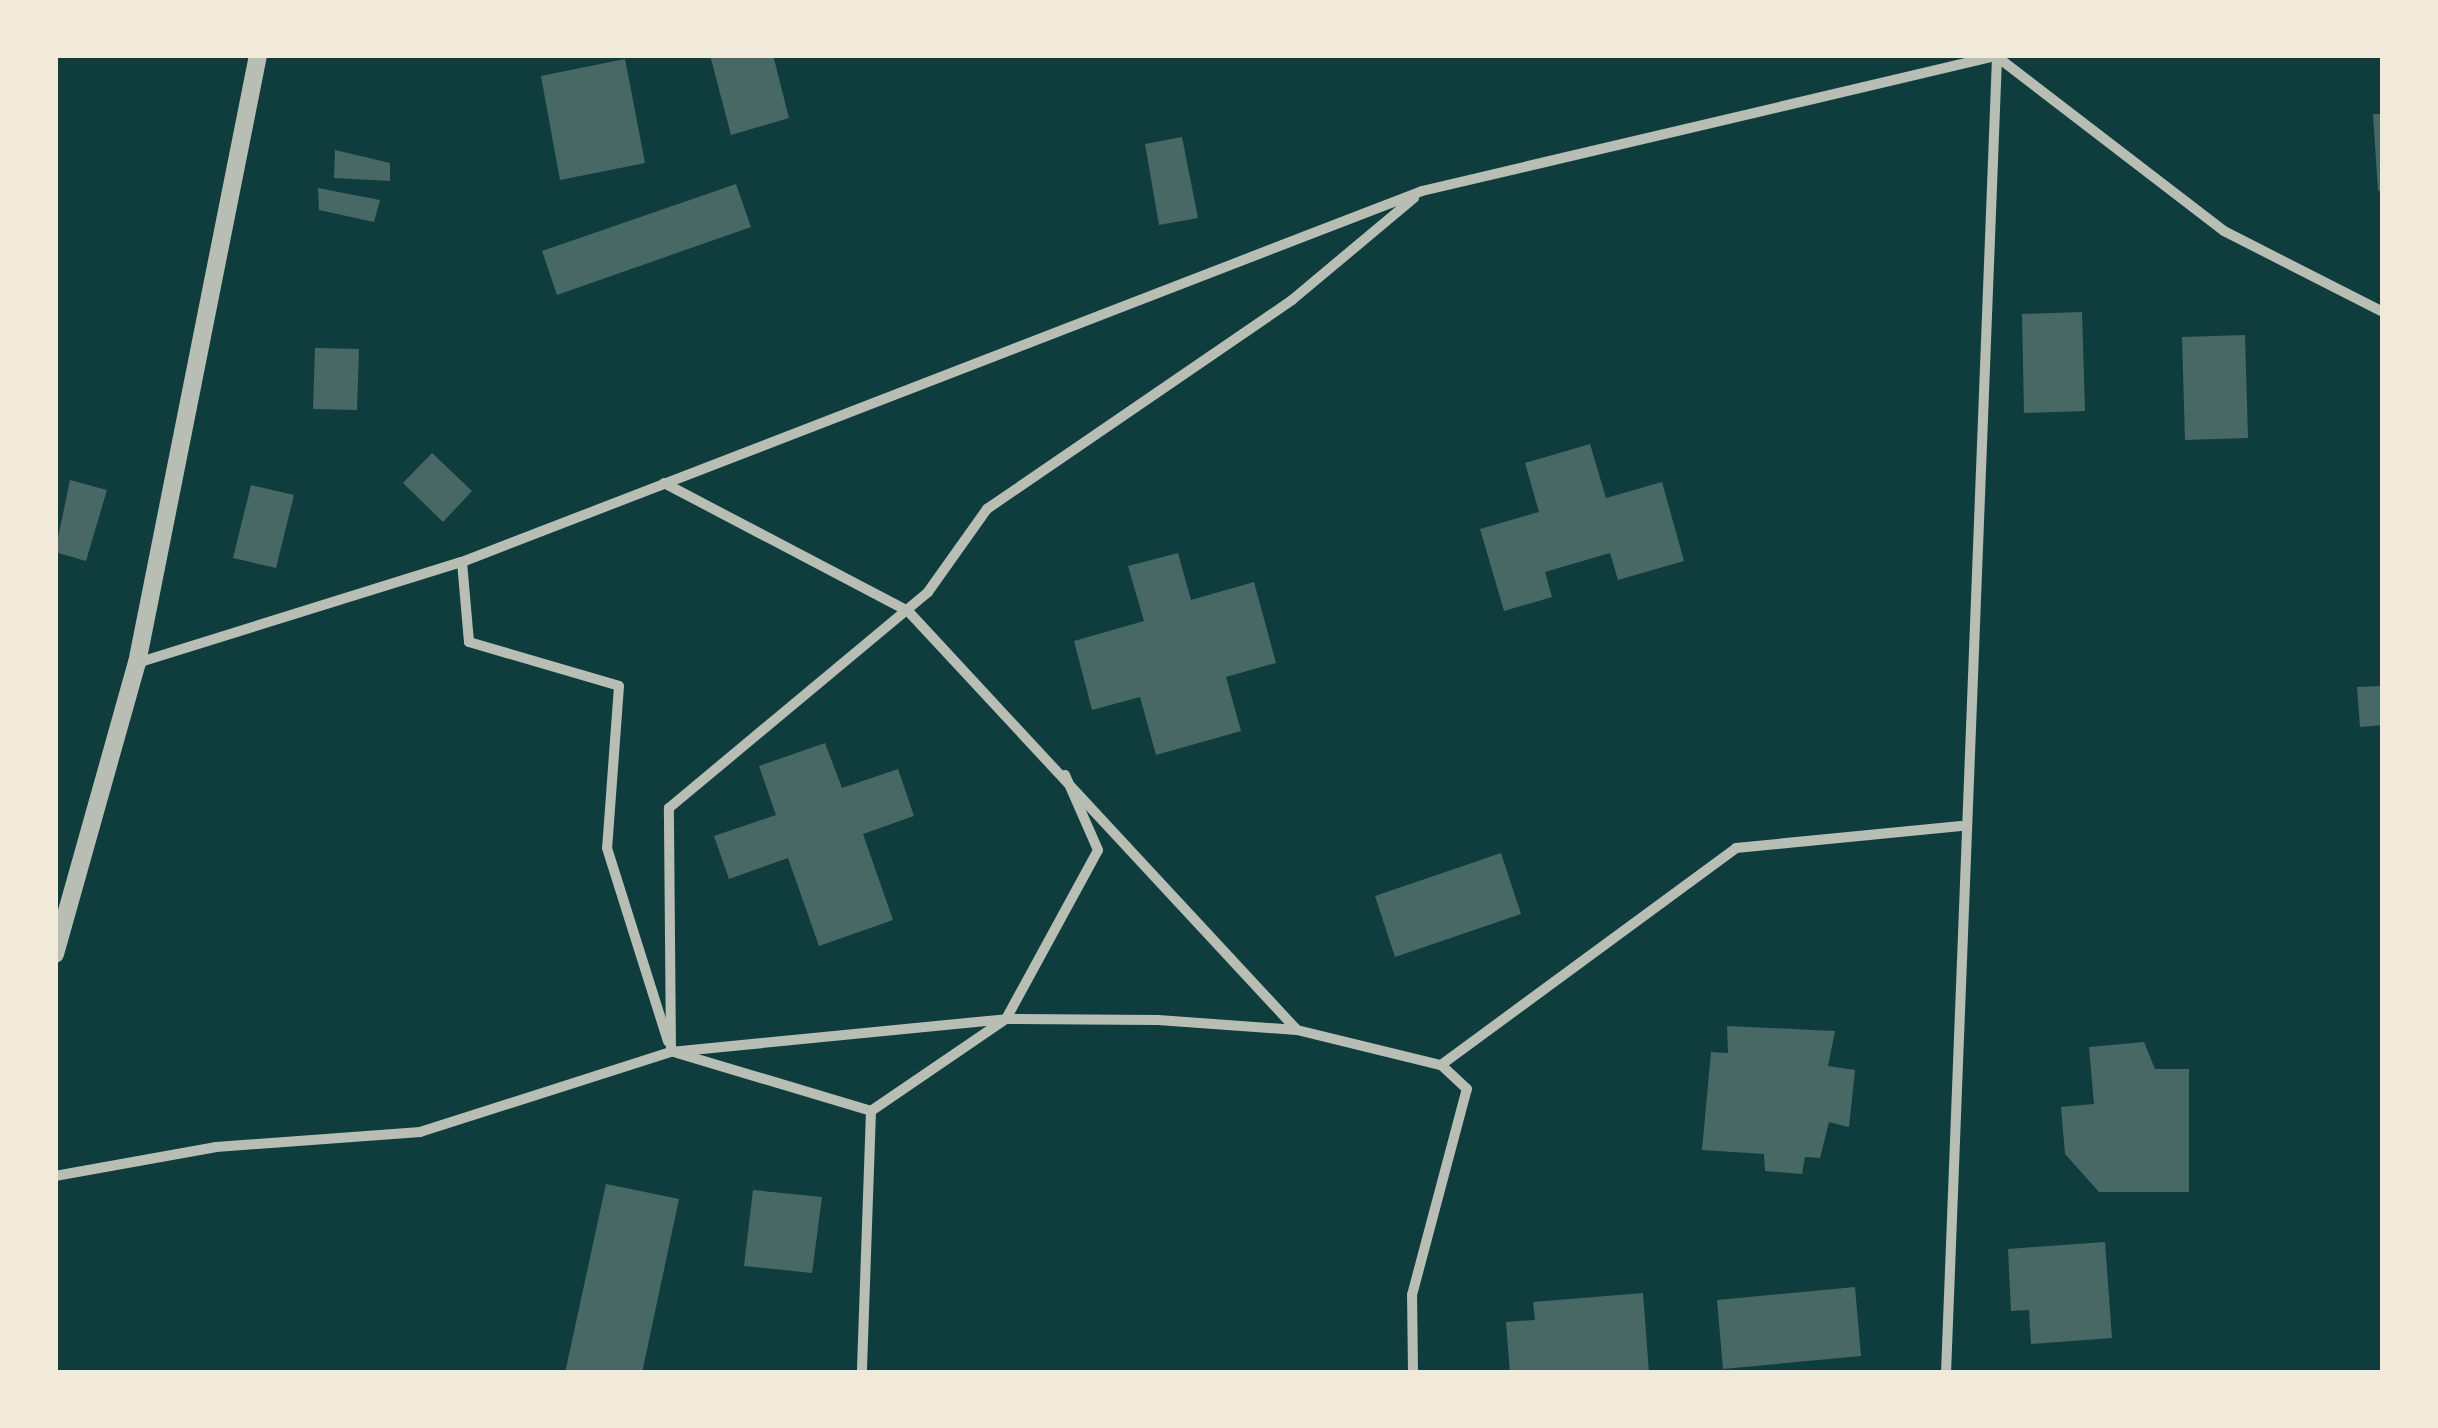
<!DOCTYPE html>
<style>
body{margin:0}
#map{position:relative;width:2438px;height:1428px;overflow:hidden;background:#0f3d3e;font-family:Roboto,sans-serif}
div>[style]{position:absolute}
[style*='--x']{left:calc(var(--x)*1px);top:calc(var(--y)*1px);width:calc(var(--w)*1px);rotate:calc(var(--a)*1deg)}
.building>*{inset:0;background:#486865}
.minor>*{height:10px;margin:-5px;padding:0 5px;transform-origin:5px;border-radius:5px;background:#b8beb3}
.tertiary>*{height:18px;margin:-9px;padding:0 9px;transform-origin:9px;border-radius:9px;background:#b8beb3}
span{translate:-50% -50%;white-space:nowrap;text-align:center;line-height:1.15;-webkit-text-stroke:8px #f1e9da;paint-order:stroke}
.frame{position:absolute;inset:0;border:58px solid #f1e9da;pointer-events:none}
</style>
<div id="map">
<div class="building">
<div style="clip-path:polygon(710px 55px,773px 55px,789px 118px,731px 135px)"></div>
<div style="clip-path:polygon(625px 59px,645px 163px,560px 180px,541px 76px)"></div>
<div style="clip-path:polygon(2373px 114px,2383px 114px,2383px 190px,2378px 191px)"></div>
<div style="clip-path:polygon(1182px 137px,1198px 218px,1159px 225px,1145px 144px)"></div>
<div style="clip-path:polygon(335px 150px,390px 163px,390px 181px,334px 178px)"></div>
<div style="clip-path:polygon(736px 184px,751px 227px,557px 295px,542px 251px)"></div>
<div style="clip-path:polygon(318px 188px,380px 200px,374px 222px,319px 210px)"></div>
<div style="clip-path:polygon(2082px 312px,2085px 411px,2024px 413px,2022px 314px)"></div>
<div style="clip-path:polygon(2245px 335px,2248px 438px,2185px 440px,2182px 337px)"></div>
<div style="clip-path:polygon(315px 348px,359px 349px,357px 410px,313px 409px)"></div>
<div style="clip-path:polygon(1590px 444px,1606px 498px,1662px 482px,1684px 561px,1618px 580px,1610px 553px,1545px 572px,1552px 597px,1504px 611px,1480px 529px,1539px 512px,1525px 463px)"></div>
<div style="clip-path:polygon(432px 453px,472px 491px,443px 522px,403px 483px)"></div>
<div style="clip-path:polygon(70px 480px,107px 490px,86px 561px,55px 552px)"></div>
<div style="clip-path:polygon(251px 485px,294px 495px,276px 568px,233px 558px)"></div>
<div style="clip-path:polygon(1178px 553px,1191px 600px,1254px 582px,1276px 663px,1226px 677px,1241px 731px,1156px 755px,1140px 697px,1092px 710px,1074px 641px,1144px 621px,1128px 566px)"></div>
<div style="clip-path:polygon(2383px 686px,2383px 725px,2360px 727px,2357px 687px)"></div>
<div style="clip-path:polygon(825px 743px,842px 788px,898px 769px,914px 816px,863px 834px,893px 920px,819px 946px,788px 858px,729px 879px,714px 836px,776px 815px,759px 766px)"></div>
<div style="clip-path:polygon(1501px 853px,1521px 914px,1395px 957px,1375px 896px)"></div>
<div style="clip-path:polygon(1727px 1026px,1835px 1031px,1828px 1066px,1855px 1070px,1849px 1127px,1829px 1122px,1820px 1158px,1805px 1157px,1802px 1174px,1765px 1171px,1764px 1154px,1702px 1150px,1711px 1052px,1728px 1053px)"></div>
<div style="clip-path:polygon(2144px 1042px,2155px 1069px,2189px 1069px,2189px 1192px,2099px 1192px,2065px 1154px,2061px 1107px,2094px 1104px,2089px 1047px)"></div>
<div style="clip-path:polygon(606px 1184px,679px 1199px,642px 1373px,565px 1373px)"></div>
<div style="clip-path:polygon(753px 1190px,822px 1197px,812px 1273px,744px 1266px)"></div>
<div style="clip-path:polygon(2105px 1242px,2112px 1338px,2031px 1344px,2029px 1310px,2011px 1311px,2008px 1249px)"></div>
<div style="clip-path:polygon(1855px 1287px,1861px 1356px,1723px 1369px,1717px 1300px)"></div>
<div style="clip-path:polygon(1643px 1293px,1649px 1373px,1510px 1373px,1506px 1322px,1535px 1320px,1533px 1302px)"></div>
</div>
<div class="minor">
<div style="--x:1996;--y:56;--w:287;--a:37.5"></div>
<div style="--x:2224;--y:231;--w:178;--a:27"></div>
<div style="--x:664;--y:483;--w:276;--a:27.7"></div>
<div style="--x:908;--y:611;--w:570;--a:47.13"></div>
<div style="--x:462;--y:562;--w:80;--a:85"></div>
<div style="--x:469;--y:642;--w:156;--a:16.3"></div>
<div style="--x:619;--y:686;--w:162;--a:94.2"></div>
<div style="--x:607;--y:848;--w:203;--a:72.5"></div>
<div style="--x:137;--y:663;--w:340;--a:-17.3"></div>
<div style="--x:462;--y:562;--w:1029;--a:-21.13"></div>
<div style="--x:1422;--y:191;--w:594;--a:-13.24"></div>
<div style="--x:671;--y:1052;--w:337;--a:-5.6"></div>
<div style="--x:1006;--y:1019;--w:152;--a:0.4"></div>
<div style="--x:1158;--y:1020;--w:139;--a:4.1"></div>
<div style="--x:1297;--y:1030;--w:148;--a:13.7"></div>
<div style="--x:1441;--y:1065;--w:366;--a:-36.3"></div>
<div style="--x:1736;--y:848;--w:226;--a:-5.6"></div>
<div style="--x:677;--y:1053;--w:202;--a:16.6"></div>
<div style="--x:871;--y:1111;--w:262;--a:92"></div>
<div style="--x:871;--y:1111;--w:163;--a:-34.3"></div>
<div style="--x:1006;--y:1019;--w:192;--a:-61.4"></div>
<div style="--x:1098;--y:850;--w:82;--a:-113.7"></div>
<div style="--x:55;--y:1176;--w:164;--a:-10.2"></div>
<div style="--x:216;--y:1147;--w:205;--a:-4.2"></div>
<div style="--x:420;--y:1132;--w:263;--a:-17.7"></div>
<div style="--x:671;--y:1052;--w:244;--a:-90.5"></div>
<div style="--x:669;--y:808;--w:337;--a:-39.8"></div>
<div style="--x:928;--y:592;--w:102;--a:-54.6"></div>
<div style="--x:987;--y:509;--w:370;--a:-34.4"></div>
<div style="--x:1292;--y:300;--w:159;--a:-39.9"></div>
<div style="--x:1413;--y:1373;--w:78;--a:-90.7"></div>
<div style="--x:1412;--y:1295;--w:213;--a:-75.1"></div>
<div style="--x:1467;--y:1089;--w:35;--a:-137"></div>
<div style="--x:1946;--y:1373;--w:1319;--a:-87.78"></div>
</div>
<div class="tertiary">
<div style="--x:55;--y:954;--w:302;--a:-74.3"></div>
<div style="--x:137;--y:663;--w:620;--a:-78.74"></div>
</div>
<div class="frame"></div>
</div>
